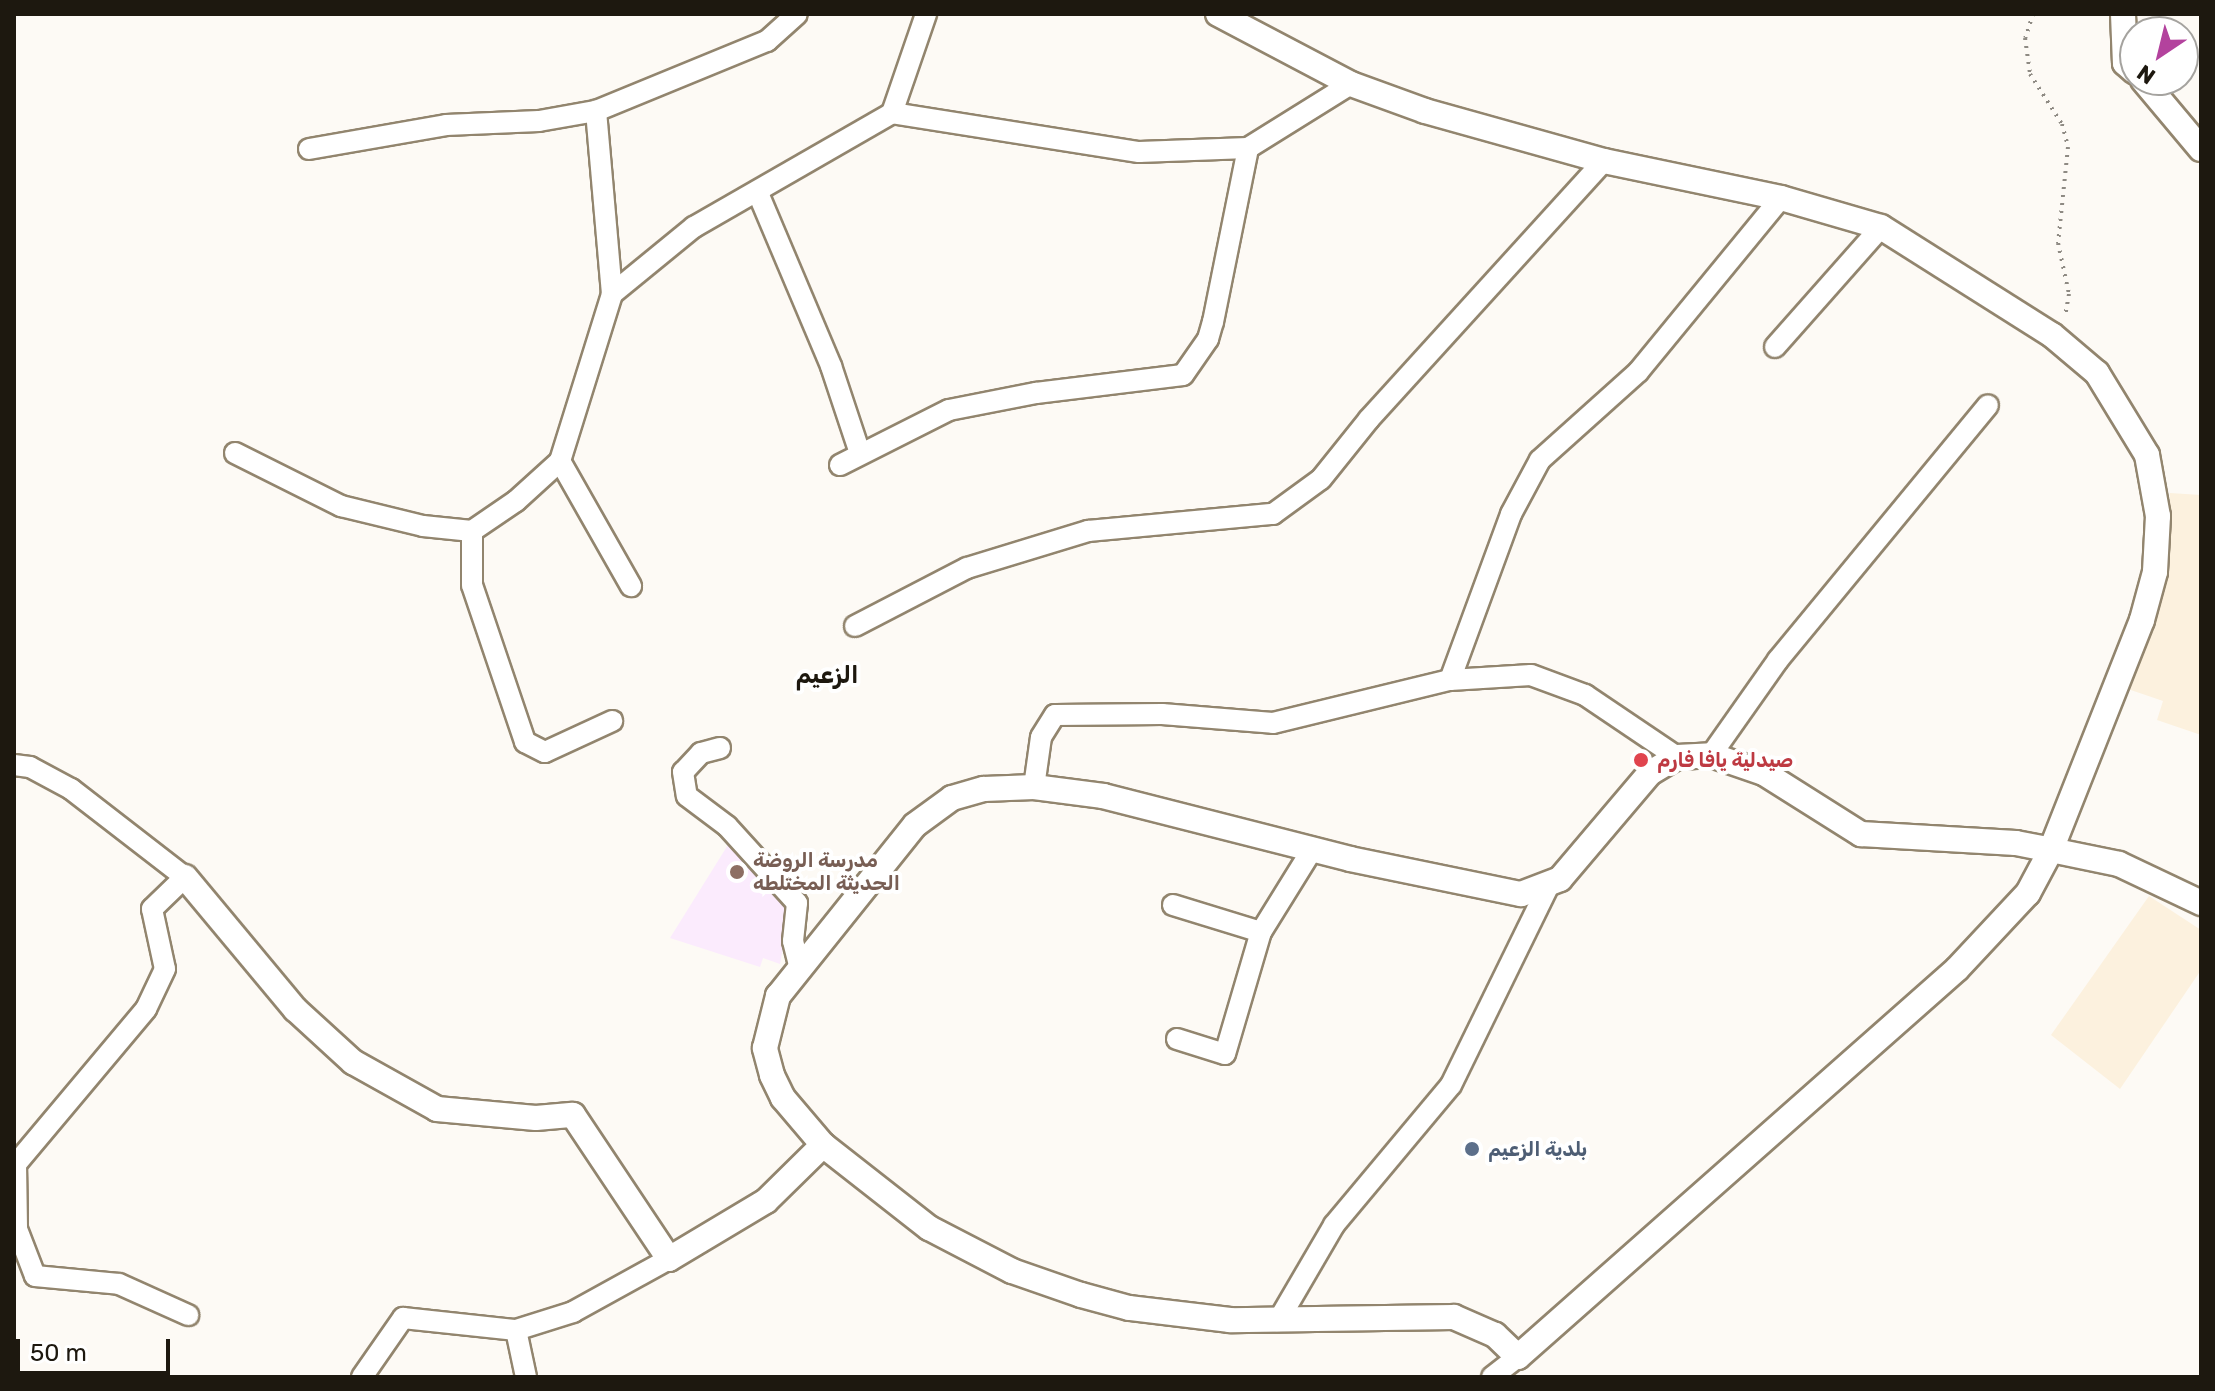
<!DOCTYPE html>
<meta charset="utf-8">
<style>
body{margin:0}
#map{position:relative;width:2215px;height:1391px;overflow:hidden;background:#fdfaf5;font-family:Rubik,Cairo,sans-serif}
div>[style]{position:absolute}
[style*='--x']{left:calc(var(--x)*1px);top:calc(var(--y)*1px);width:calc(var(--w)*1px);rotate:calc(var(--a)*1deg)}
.built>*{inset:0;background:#fcf1de}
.education>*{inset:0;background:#fbebfd}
.path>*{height:4px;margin-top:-2px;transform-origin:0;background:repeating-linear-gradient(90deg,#8e8a83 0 2px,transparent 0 8px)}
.roads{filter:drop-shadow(2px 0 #92856e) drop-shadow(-2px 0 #92856e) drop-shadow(0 2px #92856e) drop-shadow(0 -2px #92856e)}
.minor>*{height:20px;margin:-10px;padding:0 10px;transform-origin:10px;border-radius:10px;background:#fff}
.tertiary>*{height:24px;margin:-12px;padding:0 12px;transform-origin:12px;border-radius:12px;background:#fff}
.dots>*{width:22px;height:22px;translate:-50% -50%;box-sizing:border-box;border:4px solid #fff;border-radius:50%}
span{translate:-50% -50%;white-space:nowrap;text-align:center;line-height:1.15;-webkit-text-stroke:8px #fff;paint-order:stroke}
.health-label{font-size:20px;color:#be3a42;font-weight:700}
.left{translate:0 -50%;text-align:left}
.education-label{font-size:20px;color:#785e54;font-weight:700}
.service-label{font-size:20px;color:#4e5e75;font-weight:700}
.quarter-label{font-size:24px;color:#1d180f;font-weight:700}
.frame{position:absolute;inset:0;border:16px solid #1d180f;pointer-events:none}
.north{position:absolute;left:2119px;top:16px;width:80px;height:80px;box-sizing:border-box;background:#fff;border:2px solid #a5a39f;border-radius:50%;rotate:215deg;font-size:22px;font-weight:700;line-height:32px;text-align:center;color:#1d180f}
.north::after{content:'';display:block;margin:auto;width:28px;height:36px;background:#b3429d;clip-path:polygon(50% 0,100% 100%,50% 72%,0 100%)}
.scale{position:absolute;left:16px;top:1339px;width:154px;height:36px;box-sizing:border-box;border:4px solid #1d180f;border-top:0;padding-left:10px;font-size:24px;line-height:28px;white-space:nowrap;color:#1d180f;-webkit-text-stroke:6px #fff;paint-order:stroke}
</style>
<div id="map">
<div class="built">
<div style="clip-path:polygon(2170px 493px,2201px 495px,2201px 735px,2157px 720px,2163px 701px,2122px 687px,2163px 592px)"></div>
<div style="clip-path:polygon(2149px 896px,2201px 930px,2201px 970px,2120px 1089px,2051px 1035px)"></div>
</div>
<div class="education">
<div style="clip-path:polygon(731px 840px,791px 904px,780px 964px,763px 958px,760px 967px,670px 938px)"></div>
</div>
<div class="path">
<div style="--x:2033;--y:14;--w:25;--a:108"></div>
<div style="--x:2025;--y:38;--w:36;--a:82"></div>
<div style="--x:2030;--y:74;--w:59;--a:57.4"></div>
<div style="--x:2062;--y:124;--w:24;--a:75"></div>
<div style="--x:2068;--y:147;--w:97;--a:95.9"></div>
<div style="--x:2058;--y:243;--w:52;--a:77.8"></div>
<div style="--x:2069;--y:294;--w:23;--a:100"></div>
</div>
<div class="roads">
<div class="minor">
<div style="--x:892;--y:113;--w:105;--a:-71"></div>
<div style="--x:309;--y:149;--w:139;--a:-9.9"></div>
<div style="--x:446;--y:125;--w:93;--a:-2.5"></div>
<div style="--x:539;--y:121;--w:58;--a:-10"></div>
<div style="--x:758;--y:193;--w:188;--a:67.1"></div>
<div style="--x:831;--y:366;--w:92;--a:71.6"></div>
<div style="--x:612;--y:294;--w:184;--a:-95"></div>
<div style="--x:596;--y:111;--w:185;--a:-22.3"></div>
<div style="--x:767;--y:41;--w:40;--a:-42"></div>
<div style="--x:1775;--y:347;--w:160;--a:-48.5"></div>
<div style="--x:235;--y:453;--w:119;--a:26.6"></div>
<div style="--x:341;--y:506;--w:84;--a:13.7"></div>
<div style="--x:423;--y:526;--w:49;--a:5.8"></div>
<div style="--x:472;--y:531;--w:53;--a:-34.3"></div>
<div style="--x:516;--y:501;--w:59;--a:-42.3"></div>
<div style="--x:560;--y:461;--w:175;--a:-72.7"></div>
<div style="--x:612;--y:294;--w:106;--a:-39.3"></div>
<div style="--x:694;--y:227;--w:228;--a:-29.9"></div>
<div style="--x:892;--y:113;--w:250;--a:9"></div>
<div style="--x:1139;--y:152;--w:109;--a:-2.1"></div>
<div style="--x:1248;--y:148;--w:121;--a:-31.9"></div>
<div style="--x:560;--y:461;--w:144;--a:60.4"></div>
<div style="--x:840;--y:465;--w:122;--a:-26.8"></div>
<div style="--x:949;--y:410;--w:89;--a:-11.1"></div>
<div style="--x:1036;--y:393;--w:148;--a:-7"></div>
<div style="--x:1183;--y:375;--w:44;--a:-55.2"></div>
<div style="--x:1208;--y:339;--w:18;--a:-74"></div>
<div style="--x:1213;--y:322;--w:177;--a:-78.6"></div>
<div style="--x:472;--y:531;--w:54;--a:90"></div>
<div style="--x:472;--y:585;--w:166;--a:71.3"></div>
<div style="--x:525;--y:742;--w:22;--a:27"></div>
<div style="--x:545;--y:752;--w:74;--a:-24.8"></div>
<div style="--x:855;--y:626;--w:126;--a:-27.4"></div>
<div style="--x:967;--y:568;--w:127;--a:-17"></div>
<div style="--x:1088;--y:531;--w:186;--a:-5.3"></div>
<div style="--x:1273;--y:514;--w:59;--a:-36.1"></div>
<div style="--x:1321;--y:479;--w:77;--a:-51.3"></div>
<div style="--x:1369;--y:419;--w:349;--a:-47.7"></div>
<div style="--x:1450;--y:680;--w:177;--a:-69.8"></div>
<div style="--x:1511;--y:514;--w:61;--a:-61.8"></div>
<div style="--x:1540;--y:460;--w:132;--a:-41.9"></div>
<div style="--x:1638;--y:372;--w:225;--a:-50.6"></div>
<div style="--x:720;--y:748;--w:20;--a:165"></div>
<div style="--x:701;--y:753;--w:26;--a:133"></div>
<div style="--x:683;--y:772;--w:24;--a:81"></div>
<div style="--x:687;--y:796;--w:50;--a:36.9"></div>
<div style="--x:727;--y:826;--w:104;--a:47.7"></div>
<div style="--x:797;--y:903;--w:38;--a:96"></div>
<div style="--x:793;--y:941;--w:25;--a:76"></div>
<div style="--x:1711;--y:755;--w:116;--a:-54.8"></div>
<div style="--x:1778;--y:660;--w:330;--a:-50.5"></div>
<div style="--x:14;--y:765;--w:16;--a:7"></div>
<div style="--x:30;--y:767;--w:47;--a:28.2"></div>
<div style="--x:71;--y:789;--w:144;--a:37.7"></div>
<div style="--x:185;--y:877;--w:46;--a:135.9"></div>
<div style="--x:152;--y:909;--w:61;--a:77.8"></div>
<div style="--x:165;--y:969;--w:44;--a:115.4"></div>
<div style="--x:146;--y:1009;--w:202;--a:130"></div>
<div style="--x:16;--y:1164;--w:65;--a:89.1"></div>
<div style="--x:17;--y:1229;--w:50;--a:69"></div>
<div style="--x:35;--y:1276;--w:84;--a:5.4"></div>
<div style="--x:119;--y:1284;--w:76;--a:24.2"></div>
<div style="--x:1034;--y:787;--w:50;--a:-82"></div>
<div style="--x:1041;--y:737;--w:26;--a:-58"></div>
<div style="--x:1055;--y:715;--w:107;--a:-0.5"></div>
<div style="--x:1162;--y:714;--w:111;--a:4.6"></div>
<div style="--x:1273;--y:723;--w:182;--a:-13.7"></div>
<div style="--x:1450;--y:680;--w:81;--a:-3.5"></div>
<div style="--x:1531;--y:675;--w:58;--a:20.3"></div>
<div style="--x:1585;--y:695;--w:111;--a:34"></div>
<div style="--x:1173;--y:905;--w:92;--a:17.1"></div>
<div style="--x:1261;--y:932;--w:99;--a:-58.2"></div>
<div style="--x:1177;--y:1039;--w:50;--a:17.4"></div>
<div style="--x:1225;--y:1054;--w:127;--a:-73.6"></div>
<div style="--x:1278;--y:1321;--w:111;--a:-59.7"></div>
<div style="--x:1334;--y:1225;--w:182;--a:-50.1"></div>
<div style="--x:1451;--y:1085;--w:225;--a:-63.9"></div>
<div style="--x:516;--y:1330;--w:48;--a:78"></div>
<div style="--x:362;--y:1377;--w:72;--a:-55.2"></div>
<div style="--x:403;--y:1318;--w:114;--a:6.1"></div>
<div style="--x:516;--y:1330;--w:60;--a:-17.5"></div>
<div style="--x:573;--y:1312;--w:110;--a:-28.9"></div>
<div style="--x:1492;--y:1377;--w:33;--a:-38"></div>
</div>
<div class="tertiary">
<div style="--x:1218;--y:14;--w:150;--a:27.8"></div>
<div style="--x:1351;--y:84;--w:79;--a:20"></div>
<div style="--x:1425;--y:111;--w:186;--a:15.6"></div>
<div style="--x:1604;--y:161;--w:181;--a:11.8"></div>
<div style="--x:1781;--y:198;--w:104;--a:16.2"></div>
<div style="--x:1881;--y:227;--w:202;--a:32.3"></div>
<div style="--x:2052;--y:335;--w:59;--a:40.2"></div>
<div style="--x:2097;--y:373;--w:96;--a:58.6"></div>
<div style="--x:2147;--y:455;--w:62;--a:79.8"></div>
<div style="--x:2158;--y:516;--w:56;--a:93.1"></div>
<div style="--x:2155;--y:572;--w:50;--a:105.2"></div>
<div style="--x:2142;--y:620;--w:247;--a:111.6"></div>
<div style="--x:2051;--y:850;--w:49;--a:118.1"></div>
<div style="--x:2028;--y:893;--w:104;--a:133.1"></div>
<div style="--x:1957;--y:969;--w:586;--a:138.53"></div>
<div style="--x:1518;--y:1357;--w:32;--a:-136"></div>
<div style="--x:1495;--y:1335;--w:45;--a:-156.3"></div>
<div style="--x:1454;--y:1317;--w:224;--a:179.2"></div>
<div style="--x:1230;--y:1320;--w:102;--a:-173.2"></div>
<div style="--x:1129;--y:1308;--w:50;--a:-164.8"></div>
<div style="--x:1081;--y:1295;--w:73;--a:-160.8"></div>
<div style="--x:1012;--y:1271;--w:93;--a:-152.6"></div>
<div style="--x:929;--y:1228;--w:135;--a:-141.9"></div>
<div style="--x:823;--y:1145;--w:62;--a:-130.4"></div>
<div style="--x:783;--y:1098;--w:25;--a:-116"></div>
<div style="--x:772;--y:1075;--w:28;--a:-105"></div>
<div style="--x:765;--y:1048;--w:54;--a:-76"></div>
<div style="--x:778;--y:996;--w:219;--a:-51.3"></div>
<div style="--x:915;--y:825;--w:46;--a:-36.1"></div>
<div style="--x:952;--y:798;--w:33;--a:-16"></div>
<div style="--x:984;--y:789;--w:50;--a:-2.3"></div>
<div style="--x:1034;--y:787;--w:70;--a:7.4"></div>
<div style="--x:1103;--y:796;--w:255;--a:14.3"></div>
<div style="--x:1350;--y:859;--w:175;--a:11.6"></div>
<div style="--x:1521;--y:894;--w:42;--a:-21"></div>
<div style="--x:1560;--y:879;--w:139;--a:-49.7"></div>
<div style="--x:1650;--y:773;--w:31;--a:-31"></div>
<div style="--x:1677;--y:757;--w:34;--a:-3"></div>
<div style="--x:1711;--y:755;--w:56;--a:18.8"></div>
<div style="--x:1764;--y:773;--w:115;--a:32.2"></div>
<div style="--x:1861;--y:834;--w:155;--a:3.3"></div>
<div style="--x:2016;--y:843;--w:36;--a:11"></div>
<div style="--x:2051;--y:850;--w:69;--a:11.6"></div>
<div style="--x:2119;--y:864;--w:91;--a:25.4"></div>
<div style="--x:2123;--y:14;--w:49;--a:87.7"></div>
<div style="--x:2125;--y:63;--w:13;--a:42"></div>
<div style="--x:2143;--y:80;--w:90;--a:50"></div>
<div style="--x:185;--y:877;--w:172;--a:50.2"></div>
<div style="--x:295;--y:1009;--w:79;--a:42.4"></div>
<div style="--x:353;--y:1062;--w:96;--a:29.2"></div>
<div style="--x:437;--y:1109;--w:99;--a:5.2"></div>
<div style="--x:536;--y:1118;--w:37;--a:-5"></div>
<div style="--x:573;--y:1115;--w:173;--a:56.3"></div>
<div style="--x:669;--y:1259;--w:113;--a:-30.9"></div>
<div style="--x:766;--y:1201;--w:80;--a:-44.5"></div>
</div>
</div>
<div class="dots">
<div style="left:1641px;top:760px;background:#e0444e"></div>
<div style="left:737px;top:872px;background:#8d6e63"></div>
<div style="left:1472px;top:1149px;background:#5c6f8a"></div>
</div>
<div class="health-label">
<span class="left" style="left:1657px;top:760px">صيدلية يافا فارم</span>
</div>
<div class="education-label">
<span class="left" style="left:753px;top:872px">مدرسة الروضة<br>الحديثة المختلطه</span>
</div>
<div class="service-label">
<span class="left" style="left:1488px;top:1149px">بلدية الزعيم</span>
</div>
<div class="quarter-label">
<span style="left:827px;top:676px">الزعيم</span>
</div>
<div class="frame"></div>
<div class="north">N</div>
<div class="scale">50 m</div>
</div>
